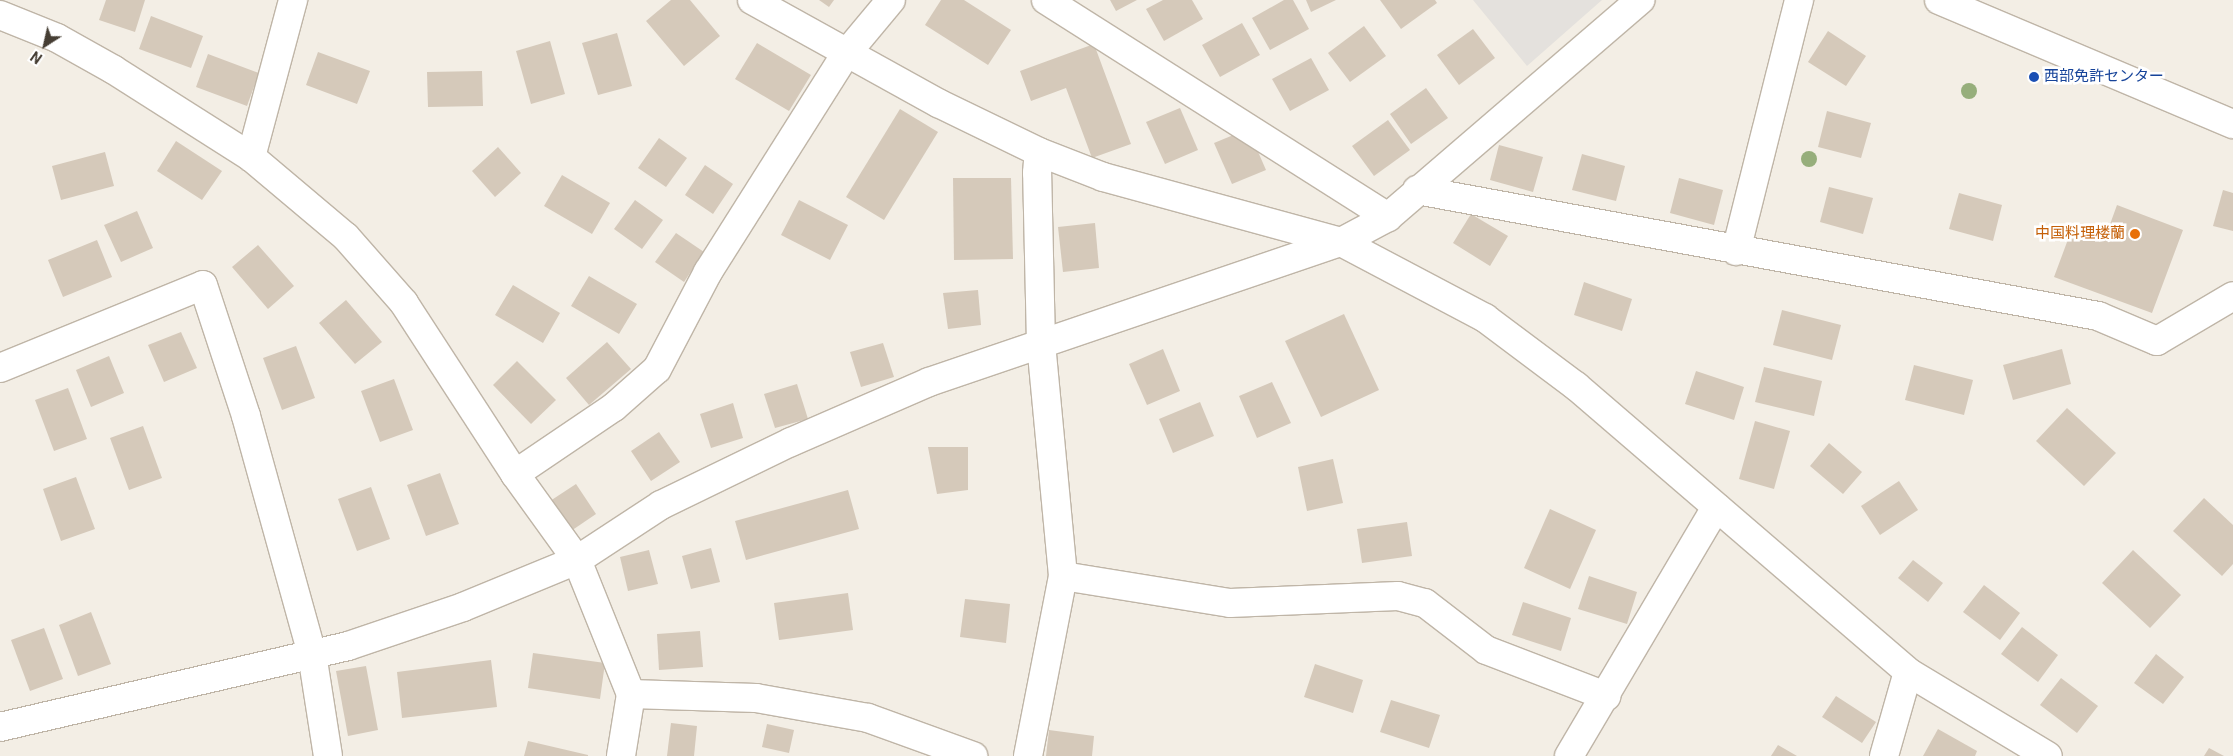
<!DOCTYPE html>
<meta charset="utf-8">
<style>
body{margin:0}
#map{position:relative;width:2233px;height:756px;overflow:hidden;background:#f3eee5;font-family:Roboto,"Noto Sans JP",sans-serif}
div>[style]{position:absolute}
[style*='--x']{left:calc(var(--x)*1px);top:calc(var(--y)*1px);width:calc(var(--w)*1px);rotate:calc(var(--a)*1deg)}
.parking>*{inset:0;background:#e4e1dd}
.building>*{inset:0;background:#d5c9ba}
.roads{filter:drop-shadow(1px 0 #bfb5a7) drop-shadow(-1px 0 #bfb5a7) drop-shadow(0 1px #bfb5a7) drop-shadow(0 -1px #bfb5a7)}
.minor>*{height:28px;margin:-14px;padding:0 14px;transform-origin:14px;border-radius:14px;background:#fff}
.trees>*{width:16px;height:16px;margin:-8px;border-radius:50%;background:#96ae7b}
.dots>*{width:14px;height:14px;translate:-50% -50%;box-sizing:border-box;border:2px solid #fff;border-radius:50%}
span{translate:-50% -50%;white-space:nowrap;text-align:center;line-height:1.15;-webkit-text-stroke:5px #fff;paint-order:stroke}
.transit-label{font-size:15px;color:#164399}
.left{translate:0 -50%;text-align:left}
.food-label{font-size:15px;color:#c56008}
.right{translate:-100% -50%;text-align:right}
.north{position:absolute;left:20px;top:20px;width:50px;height:50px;-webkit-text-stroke:4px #fff;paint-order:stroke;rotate:215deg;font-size:14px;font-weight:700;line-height:20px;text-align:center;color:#463e34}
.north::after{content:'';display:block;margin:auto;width:18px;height:22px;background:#463e34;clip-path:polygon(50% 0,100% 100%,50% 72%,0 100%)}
</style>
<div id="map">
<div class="parking">
<div style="clip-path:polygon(1473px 0,1602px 0,1527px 66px)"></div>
</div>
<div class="building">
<div style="clip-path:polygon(106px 0,145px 0,135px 32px,99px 20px)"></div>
<div style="clip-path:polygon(671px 0,690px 0,720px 36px,684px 66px,646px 21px)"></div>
<div style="clip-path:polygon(819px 0,834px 0,829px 7px)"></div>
<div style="clip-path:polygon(941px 0,964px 0,1011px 30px,988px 65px,925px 25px)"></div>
<div style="clip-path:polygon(1110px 0,1137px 0,1116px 11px)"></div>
<div style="clip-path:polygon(1163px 0,1192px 0,1203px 19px,1164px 41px,1146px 9px)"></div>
<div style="clip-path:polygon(1284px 0,1293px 0,1309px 29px,1270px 50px,1252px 18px)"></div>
<div style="clip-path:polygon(1306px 0,1336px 0,1311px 12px)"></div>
<div style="clip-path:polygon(1380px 0,1435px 0,1437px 3px,1401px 29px)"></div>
<div style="clip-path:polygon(151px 16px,203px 36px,191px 68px,139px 49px)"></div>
<div style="clip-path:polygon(1242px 23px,1260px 55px,1220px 77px,1202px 45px)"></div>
<div style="clip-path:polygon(1364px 26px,1386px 56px,1350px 82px,1328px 53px)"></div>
<div style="clip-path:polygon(1473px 29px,1495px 58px,1459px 85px,1437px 55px)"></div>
<div style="clip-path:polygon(1828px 31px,1866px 56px,1846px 86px,1808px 62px)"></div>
<div style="clip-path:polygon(617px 33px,632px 86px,598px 95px,582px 43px)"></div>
<div style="clip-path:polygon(550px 41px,565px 94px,531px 104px,516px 51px)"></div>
<div style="clip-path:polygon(757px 43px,811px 75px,789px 111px,735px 79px)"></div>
<div style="clip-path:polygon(1094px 44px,1131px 144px,1092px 158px,1066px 88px,1031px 101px,1020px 71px)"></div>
<div style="clip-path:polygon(318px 52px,370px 71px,357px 104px,306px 85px)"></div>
<div style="clip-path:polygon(208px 54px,259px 73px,247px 106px,196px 87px)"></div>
<div style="clip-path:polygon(1311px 58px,1329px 90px,1290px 111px,1272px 79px)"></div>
<div style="clip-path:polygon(482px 71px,483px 106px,428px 107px,427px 72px)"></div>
<div style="clip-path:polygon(1426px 88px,1448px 118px,1411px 144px,1390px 114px)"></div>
<div style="clip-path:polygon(1180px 108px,1198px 150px,1165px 164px,1146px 122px)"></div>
<div style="clip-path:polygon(900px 109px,938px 132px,884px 220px,846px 197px)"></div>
<div style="clip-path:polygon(1827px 111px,1871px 123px,1861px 158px,1818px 147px)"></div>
<div style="clip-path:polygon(1388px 120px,1410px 150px,1374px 176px,1352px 146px)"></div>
<div style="clip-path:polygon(1248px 129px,1266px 170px,1232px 184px,1214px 143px)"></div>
<div style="clip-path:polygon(659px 138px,687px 158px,666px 187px,638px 168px)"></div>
<div style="clip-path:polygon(176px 141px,222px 171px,202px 200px,157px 171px)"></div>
<div style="clip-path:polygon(1499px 145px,1543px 157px,1533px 192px,1490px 180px)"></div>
<div style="clip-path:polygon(498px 147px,521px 173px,495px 197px,472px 171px)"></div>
<div style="clip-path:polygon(105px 152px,114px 186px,61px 200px,52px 166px)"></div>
<div style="clip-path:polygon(1582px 154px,1625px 166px,1616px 201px,1572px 190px)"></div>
<div style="clip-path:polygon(705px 165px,733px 184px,713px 214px,685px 195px)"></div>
<div style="clip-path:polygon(562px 175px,610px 203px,592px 234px,544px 206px)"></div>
<div style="clip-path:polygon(953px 178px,1011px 178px,1013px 259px,954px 260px)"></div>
<div style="clip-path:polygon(1679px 178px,1723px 190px,1714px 225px,1670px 213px)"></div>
<div style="clip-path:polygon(1829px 187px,1873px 198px,1863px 234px,1820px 222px)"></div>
<div style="clip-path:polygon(2223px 190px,2233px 193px,2233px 231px,2213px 226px)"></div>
<div style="clip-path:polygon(1959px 193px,2002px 205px,1993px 241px,1949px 229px)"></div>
<div style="clip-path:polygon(635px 200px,663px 220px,642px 249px,614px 229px)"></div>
<div style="clip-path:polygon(799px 200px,848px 225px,830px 260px,781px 235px)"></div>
<div style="clip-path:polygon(2117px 205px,2183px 230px,2152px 313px,2054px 277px,2073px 226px,2105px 238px)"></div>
<div style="clip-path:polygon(137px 211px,153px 248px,121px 262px,104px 225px)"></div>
<div style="clip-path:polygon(1471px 214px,1508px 236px,1490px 266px,1453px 243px)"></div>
<div style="clip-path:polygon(1095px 223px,1099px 268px,1063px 272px,1058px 227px)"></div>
<div style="clip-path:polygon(676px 233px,704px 252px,684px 282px,655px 262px)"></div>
<div style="clip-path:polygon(97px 240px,112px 277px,63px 297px,48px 260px)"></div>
<div style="clip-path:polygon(258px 245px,294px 286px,268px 309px,232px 267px)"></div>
<div style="clip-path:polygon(589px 276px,637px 304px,619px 334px,571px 306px)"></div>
<div style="clip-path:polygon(1584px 282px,1632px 299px,1622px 331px,1574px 315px)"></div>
<div style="clip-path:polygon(513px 285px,560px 313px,543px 343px,495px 315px)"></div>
<div style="clip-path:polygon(978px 290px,981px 325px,948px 329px,943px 293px)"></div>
<div style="clip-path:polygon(346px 300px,382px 342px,355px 364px,319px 323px)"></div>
<div style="clip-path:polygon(1782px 310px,1841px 325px,1832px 360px,1773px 345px)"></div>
<div style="clip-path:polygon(1344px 314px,1379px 390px,1321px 417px,1285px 341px)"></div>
<div style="clip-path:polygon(181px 332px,197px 368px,164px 382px,148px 345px)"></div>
<div style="clip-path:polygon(607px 342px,631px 369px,589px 405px,566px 378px)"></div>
<div style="clip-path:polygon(883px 343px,894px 377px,861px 387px,850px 352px)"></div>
<div style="clip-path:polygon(296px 346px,315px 398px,282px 410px,263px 358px)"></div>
<div style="clip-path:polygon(1163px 349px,1180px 391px,1147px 405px,1129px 364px)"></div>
<div style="clip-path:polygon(2062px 349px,2071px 384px,2013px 400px,2003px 365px)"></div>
<div style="clip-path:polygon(109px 356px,124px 393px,91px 407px,76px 370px)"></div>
<div style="clip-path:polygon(517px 361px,556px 400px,531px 424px,493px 385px)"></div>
<div style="clip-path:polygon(1914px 365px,1973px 380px,1964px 415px,1905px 400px)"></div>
<div style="clip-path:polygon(1764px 367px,1822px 381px,1814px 416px,1755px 402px)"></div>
<div style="clip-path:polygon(1696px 371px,1744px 387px,1734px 420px,1685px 404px)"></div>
<div style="clip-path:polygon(394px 379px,413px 430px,380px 442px,361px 391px)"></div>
<div style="clip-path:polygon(1272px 382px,1291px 423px,1257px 438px,1239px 396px)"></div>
<div style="clip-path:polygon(797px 384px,808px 419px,775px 428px,764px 394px)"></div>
<div style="clip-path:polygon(68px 388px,87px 439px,54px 451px,35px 400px)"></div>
<div style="clip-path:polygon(1200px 402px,1214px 436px,1173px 453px,1159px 419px)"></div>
<div style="clip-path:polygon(733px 403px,743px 438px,711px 448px,700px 414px)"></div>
<div style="clip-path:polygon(2067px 408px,2116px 453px,2084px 486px,2036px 441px)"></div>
<div style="clip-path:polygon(1755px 421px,1790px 431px,1774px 489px,1739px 479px)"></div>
<div style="clip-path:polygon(143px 426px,162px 478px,129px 490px,110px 438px)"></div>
<div style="clip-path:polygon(659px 432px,680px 462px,651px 481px,631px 451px)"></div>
<div style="clip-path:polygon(1829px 443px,1862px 472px,1843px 494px,1810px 466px)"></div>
<div style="clip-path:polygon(928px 447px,968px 447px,968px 490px,937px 494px)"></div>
<div style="clip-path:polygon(1333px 459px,1343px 503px,1307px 511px,1298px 467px)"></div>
<div style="clip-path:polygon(440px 473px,459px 524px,426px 536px,407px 485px)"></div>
<div style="clip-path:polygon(76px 477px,95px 529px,61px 541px,43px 489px)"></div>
<div style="clip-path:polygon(1899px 481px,1918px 510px,1880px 535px,1861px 506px)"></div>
<div style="clip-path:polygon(576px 484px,596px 514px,568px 533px,547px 503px)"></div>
<div style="clip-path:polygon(371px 487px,390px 539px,357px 551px,338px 499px)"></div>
<div style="clip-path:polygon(848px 490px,859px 529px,746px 560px,735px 521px)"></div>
<div style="clip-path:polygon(2204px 498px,2233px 525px,2233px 564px,2222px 576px,2173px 531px)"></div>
<div style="clip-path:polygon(1550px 509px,1596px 530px,1570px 589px,1524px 568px)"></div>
<div style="clip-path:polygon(1407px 522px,1412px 556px,1362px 563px,1357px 529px)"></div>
<div style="clip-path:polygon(711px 548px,720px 582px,691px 589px,682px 556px)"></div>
<div style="clip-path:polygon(649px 550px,658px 584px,628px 591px,620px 557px)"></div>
<div style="clip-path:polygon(2133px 550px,2181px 595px,2150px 628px,2102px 583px)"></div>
<div style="clip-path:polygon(1913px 560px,1943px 583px,1928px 602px,1898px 578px)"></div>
<div style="clip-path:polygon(1589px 576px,1637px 592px,1627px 624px,1578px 609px)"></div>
<div style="clip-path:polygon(1984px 585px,2020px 613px,2000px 640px,1963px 612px)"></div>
<div style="clip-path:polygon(848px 593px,853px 630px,779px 640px,774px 603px)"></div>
<div style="clip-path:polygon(965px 599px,1010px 604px,1006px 643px,960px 637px)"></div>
<div style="clip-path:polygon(1523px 602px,1571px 618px,1561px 651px,1512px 635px)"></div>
<div style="clip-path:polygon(91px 612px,111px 664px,78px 676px,59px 625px)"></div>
<div style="clip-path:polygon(2022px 627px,2058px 655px,2038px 682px,2001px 654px)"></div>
<div style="clip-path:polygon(44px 628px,63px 679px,30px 691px,11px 640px)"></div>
<div style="clip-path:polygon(700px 631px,703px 667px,659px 670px,657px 634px)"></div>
<div style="clip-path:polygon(533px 653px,605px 663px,600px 699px,528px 688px)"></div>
<div style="clip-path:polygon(2156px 654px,2184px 677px,2163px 704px,2134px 683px)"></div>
<div style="clip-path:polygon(491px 660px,497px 707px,402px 718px,397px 672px)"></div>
<div style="clip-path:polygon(1315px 664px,1363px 680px,1353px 713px,1304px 697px)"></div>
<div style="clip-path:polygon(366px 666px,378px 730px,348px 736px,336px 671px)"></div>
<div style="clip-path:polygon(2061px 678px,2098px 706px,2077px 733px,2040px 705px)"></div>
<div style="clip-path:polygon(1836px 696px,1876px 722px,1862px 743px,1822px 717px)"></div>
<div style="clip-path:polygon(1391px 700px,1440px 715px,1429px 748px,1380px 732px)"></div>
<div style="clip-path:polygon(671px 723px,697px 726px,694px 756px,667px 756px)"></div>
<div style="clip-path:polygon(767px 724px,794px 730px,789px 753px,762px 747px)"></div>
<div style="clip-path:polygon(1938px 729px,1977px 751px,1975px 756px,1923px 756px)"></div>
<div style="clip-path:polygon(1049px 730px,1094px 736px,1092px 756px,1046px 756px)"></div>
<div style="clip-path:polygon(528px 741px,588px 755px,588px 756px,524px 756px)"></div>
<div style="clip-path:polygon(1778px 745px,1797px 756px,1771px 756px)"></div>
<div style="clip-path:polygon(2209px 748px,2224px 756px,2204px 756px)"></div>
</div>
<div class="roads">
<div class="minor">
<div style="--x:752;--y:0;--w:213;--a:29"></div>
<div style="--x:938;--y:103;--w:112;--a:25.9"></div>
<div style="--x:1039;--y:152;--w:69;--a:21.3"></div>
<div style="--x:1103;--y:177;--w:247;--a:15.3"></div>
<div style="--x:1341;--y:242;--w:163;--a:27.8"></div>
<div style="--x:1485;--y:318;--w:114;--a:36.8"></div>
<div style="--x:1576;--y:386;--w:438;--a:40.7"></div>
<div style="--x:1908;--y:672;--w:163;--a:31"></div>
<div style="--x:1046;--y:0;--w:405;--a:32.4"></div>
<div style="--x:1939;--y:0;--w:319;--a:22.9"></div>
<div style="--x:0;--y:15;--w:61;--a:22"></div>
<div style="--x:57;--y:38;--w:65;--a:29.3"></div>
<div style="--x:114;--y:70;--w:162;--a:32.4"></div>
<div style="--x:251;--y:157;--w:124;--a:40.1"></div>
<div style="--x:346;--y:237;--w:88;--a:48.7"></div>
<div style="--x:404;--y:303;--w:204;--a:57"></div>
<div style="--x:515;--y:474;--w:106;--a:54.2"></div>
<div style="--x:577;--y:560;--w:144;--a:68.1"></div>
<div style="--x:631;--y:694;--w:63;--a:99.2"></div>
<div style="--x:251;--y:157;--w:163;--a:-75"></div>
<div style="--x:1417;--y:190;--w:693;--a:10.48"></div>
<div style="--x:2098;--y:316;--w:64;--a:23"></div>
<div style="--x:2157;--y:341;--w:88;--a:-30.6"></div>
<div style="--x:1736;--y:251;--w:259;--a:-75.9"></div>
<div style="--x:0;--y:368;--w:219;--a:-22.2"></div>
<div style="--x:203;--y:285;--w:138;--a:71.8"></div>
<div style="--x:246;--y:416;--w:247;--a:74.5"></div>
<div style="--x:312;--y:654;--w:103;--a:81.1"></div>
<div style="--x:515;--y:474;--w:120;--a:-34.1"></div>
<div style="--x:614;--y:407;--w:57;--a:-41.5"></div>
<div style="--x:657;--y:369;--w:110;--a:-62.3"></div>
<div style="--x:708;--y:272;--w:258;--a:-57.7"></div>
<div style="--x:846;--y:54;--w:70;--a:-50.2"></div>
<div style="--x:1063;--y:576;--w:169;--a:9.2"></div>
<div style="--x:1230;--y:603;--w:168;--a:-2.4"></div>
<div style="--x:1398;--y:596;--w:28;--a:15"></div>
<div style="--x:1425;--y:603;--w:77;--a:37.6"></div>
<div style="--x:1486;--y:650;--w:129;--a:21"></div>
<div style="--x:631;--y:694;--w:125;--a:1.8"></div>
<div style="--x:756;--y:698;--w:114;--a:10.1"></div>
<div style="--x:868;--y:718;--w:112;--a:19.9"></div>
<div style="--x:0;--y:727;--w:357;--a:-13.1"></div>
<div style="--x:348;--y:646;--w:121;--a:-18.7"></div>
<div style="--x:463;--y:607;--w:123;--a:-22.4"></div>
<div style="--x:577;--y:560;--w:100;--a:-33.2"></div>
<div style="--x:661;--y:505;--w:144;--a:-25.9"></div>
<div style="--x:791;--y:442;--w:150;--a:-23.5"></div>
<div style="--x:929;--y:382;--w:435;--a:-18.8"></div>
<div style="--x:1341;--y:242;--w:53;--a:-28"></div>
<div style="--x:1388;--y:217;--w:333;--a:-40.7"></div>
<div style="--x:1028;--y:756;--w:183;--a:-79"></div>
<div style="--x:1063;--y:576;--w:233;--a:-95.4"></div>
<div style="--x:1041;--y:344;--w:171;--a:-91.3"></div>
<div style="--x:1037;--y:173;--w:21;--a:-85"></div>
<div style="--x:1569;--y:756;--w:289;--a:-59.4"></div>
<div style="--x:1884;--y:756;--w:87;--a:-74.1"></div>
</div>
</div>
<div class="trees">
<div style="left:1969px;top:91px"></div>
<div style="left:1809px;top:159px"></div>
</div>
<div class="dots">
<div style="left:2034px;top:77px;background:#1a4fb4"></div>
<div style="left:2135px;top:234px;background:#e8710a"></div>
</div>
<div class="transit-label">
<span class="left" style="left:2044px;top:77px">西部免許センター</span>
</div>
<div class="food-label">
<span class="right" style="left:2125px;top:234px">中国料理楼蘭</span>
</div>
<div class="north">N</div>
</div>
